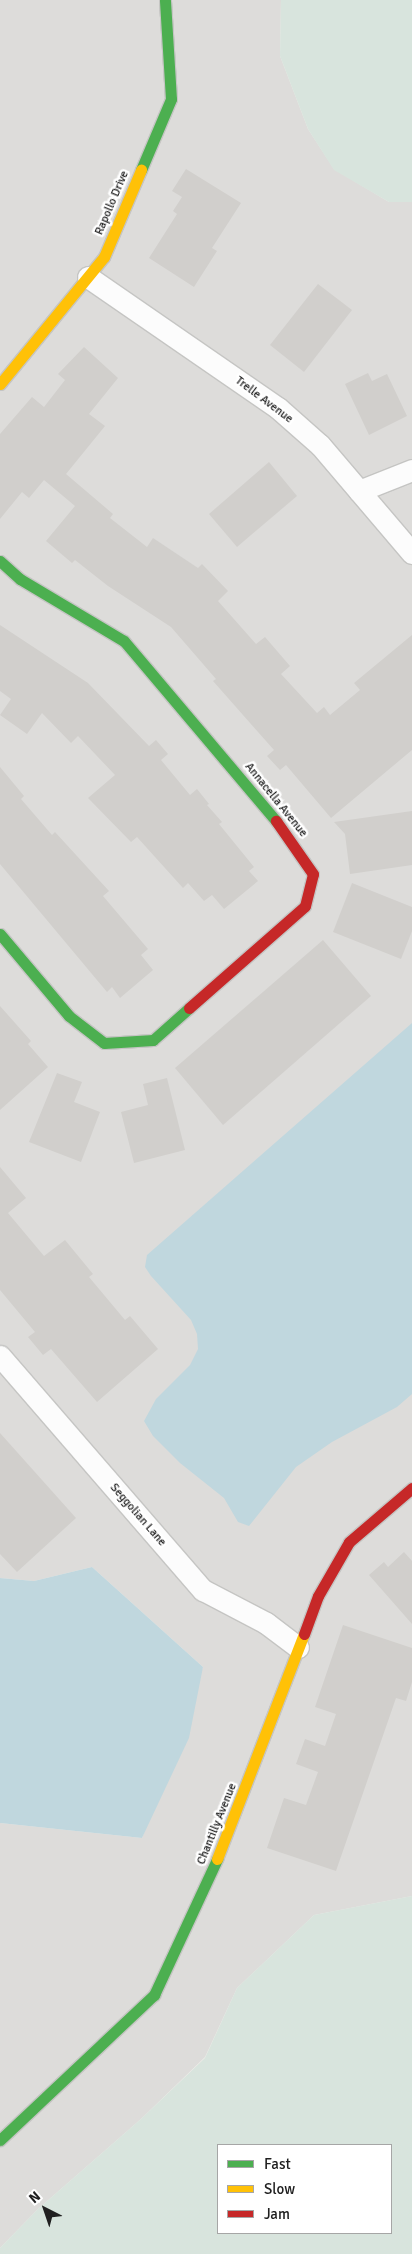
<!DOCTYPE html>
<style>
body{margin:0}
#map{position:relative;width:412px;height:2254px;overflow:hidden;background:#eeede9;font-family:Signika,sans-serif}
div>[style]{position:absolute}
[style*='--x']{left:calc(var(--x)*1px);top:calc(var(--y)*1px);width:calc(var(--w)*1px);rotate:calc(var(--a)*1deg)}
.residential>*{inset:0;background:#dddcda}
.wetland>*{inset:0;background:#d8e4dd}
.water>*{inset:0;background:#c0d7de}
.building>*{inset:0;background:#d1cfcc}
.roads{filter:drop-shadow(1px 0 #c5c5c3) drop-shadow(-1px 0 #c5c5c3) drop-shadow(0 1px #c5c5c3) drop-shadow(0 -1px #c5c5c3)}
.street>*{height:21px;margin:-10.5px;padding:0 10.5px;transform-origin:10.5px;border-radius:10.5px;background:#fcfcfc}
.fast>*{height:11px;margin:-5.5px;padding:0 5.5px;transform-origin:5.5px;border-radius:5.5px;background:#4caf50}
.slow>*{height:11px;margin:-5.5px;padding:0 5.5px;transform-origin:5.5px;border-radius:5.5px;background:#ffc107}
.jam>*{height:11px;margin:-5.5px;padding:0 5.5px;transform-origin:5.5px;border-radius:5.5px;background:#c62828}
span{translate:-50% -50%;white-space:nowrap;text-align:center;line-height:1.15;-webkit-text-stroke:5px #fff;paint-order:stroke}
.street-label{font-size:12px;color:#202020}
.legend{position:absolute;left:217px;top:2144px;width:175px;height:90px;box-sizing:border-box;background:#fff;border:1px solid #a6a6a6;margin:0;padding:6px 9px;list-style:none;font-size:15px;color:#202020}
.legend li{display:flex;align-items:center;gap:10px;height:25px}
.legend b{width:25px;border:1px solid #a6a6a6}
.north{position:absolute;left:20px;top:2184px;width:50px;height:50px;-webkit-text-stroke:4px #fff;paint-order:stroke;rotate:319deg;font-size:14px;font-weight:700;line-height:20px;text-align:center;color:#202020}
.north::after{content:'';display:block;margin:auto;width:18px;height:22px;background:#202020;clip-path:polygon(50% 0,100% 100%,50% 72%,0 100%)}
</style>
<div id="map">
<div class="residential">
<div style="clip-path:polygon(0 0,281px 0,280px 56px,308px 129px,334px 169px,389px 202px,412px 202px,412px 1896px,314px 1915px,237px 1988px,205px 2057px,141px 2119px,38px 2209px,0 2248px,0 1823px,142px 1838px,203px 1667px,92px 1567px,34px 1581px,0 1578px)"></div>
</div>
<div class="wetland">
<div style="clip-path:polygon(281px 0,412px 0,412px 202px,389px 202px,334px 170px,308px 129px,280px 56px)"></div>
<div style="clip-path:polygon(evenodd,412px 1896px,412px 2254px,0 2254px,0 2248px,38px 2209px,141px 2119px,205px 2058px,237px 1988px,314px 1915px,412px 1896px,391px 2145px,391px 2233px,218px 2233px,218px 2145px,391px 2145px)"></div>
</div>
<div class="water">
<div style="clip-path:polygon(412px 1023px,412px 1394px,397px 1407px,332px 1442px,296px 1467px,249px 1526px,238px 1522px,224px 1498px,180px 1463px,153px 1436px,144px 1421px,156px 1399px,190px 1365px,198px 1349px,197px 1334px,191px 1320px,151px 1276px,145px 1267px,147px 1255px)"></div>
<div style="clip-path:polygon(92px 1567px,203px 1667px,189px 1738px,142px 1838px,0 1823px,0 1578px,34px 1581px)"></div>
</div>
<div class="building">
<div style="clip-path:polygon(186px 169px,241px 203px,212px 248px,217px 251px,194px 287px,149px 258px,177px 214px,173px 211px,182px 197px,172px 191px)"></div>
<div style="clip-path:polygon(318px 284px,352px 310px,304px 372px,270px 345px)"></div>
<div style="clip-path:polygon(84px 347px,118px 378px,89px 414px,105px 426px,66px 474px,113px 514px,110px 518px,147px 547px,153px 538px,198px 568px,202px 564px,228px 591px,218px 601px,256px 644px,265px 637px,290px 666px,281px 674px,317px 713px,324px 707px,330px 715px,360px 690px,354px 683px,412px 635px,412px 750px,331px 818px,286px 765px,280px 770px,267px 756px,274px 750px,213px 681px,216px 679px,171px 627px,108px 586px,75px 560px,72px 563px,46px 541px,75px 506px,44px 480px,29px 498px,22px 492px,0 519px,0 434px,32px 397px,44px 407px,65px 380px,58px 374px)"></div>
<div style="clip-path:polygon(368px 373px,372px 381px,387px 374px,407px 416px,369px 435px,345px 384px)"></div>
<div style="clip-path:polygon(269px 462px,297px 496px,237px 547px,209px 514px)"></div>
<div style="clip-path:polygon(0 625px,88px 683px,149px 746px,156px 740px,168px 754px,161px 760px,190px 795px,197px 789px,209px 804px,207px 805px,222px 822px,219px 824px,254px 867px,249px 871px,258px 881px,224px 909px,212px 895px,204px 901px,188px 883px,183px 888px,137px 837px,131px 842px,88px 798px,115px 775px,78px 736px,71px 743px,42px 713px,27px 734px,0 715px,11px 699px,0 691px)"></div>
<div style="clip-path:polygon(0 767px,24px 796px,21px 799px,52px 835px,55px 832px,109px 891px,103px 896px,148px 949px,141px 955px,153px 970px,120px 998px,112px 987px,107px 992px,0 864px)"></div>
<div style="clip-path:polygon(412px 811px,412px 865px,350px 874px,345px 834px,334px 822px)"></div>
<div style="clip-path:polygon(352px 883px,412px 907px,412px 931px,401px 959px,333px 932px)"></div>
<div style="clip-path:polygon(323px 940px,371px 996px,223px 1125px,175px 1068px)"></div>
<div style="clip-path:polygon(0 1006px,31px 1041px,28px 1044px,48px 1067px,0 1110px)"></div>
<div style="clip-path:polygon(57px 1073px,82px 1082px,74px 1102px,100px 1112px,81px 1162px,29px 1142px)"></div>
<div style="clip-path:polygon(167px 1078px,185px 1150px,134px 1163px,121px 1112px,148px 1105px,143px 1084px)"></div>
<div style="clip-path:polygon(0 1167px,26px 1198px,8px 1213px,44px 1256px,65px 1240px,93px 1274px,89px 1277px,125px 1320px,130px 1316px,158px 1349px,97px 1402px,51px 1349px,43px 1355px,28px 1337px,35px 1332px,0 1290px)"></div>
<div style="clip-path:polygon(0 1433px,76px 1518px,17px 1572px,0 1554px)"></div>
<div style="clip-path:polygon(404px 1552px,412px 1561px,412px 1624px,369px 1575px,384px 1562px,388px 1567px)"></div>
<div style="clip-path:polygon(343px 1625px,412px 1648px,412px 1682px,406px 1701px,396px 1698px,336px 1871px,267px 1848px,284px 1798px,306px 1805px,318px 1772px,296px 1764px,305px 1739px,325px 1746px,336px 1714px,315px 1707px)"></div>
</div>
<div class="roads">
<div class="street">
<div style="--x:88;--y:277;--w:231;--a:34.6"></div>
<div style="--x:278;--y:408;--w:56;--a:41.4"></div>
<div style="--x:320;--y:445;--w:142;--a:49.6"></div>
<div style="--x:359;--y:491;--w:57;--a:-21.6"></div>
<div style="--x:0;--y:1356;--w:310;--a:49.1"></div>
<div style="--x:203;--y:1590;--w:71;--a:27.6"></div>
<div style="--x:266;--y:1623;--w:40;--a:37"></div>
</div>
<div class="fast">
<div style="--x:141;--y:170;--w:77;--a:-67.1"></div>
<div style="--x:171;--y:99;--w:99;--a:-93.5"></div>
<div style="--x:0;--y:561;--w:27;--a:42"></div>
<div style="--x:20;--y:579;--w:121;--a:30.8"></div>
<div style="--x:124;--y:641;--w:236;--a:49.8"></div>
<div style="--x:0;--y:934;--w:107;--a:49.9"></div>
<div style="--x:69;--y:1016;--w:44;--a:37.6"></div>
<div style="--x:104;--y:1043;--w:49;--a:-3.5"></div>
<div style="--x:153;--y:1040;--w:48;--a:-41.6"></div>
<div style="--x:0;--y:2140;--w:212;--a:-43.3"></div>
<div style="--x:154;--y:1995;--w:150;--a:-65.1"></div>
</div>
<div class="slow">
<div style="--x:0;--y:384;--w:164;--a:-50.7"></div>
<div style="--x:104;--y:257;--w:95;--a:-67"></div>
<div style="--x:217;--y:1859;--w:241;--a:-68.9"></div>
</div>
<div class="jam">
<div style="--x:189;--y:1008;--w:154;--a:-41.3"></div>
<div style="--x:305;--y:906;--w:33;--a:-76"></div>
<div style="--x:313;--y:874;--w:65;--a:-124.9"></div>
<div style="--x:304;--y:1634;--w:40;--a:-69.8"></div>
<div style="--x:318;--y:1596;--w:62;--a:-60.1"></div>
<div style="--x:349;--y:1542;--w:83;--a:-40.6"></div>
</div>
</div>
<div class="street-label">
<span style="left:112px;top:203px;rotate:-67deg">Rapollo Drive</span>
<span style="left:264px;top:400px;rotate:37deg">Trelle Avenue</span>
<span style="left:276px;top:800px;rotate:51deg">Annacella Avenue</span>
<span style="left:138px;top:1515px;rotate:49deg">Seggolian Lane</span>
<span style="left:217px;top:1824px;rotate:-68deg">Chantilly Avenue</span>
</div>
<ul class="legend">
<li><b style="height:6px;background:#4caf50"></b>Fast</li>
<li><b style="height:6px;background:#ffc107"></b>Slow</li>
<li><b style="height:6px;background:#c62828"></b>Jam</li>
</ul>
<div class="north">N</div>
</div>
